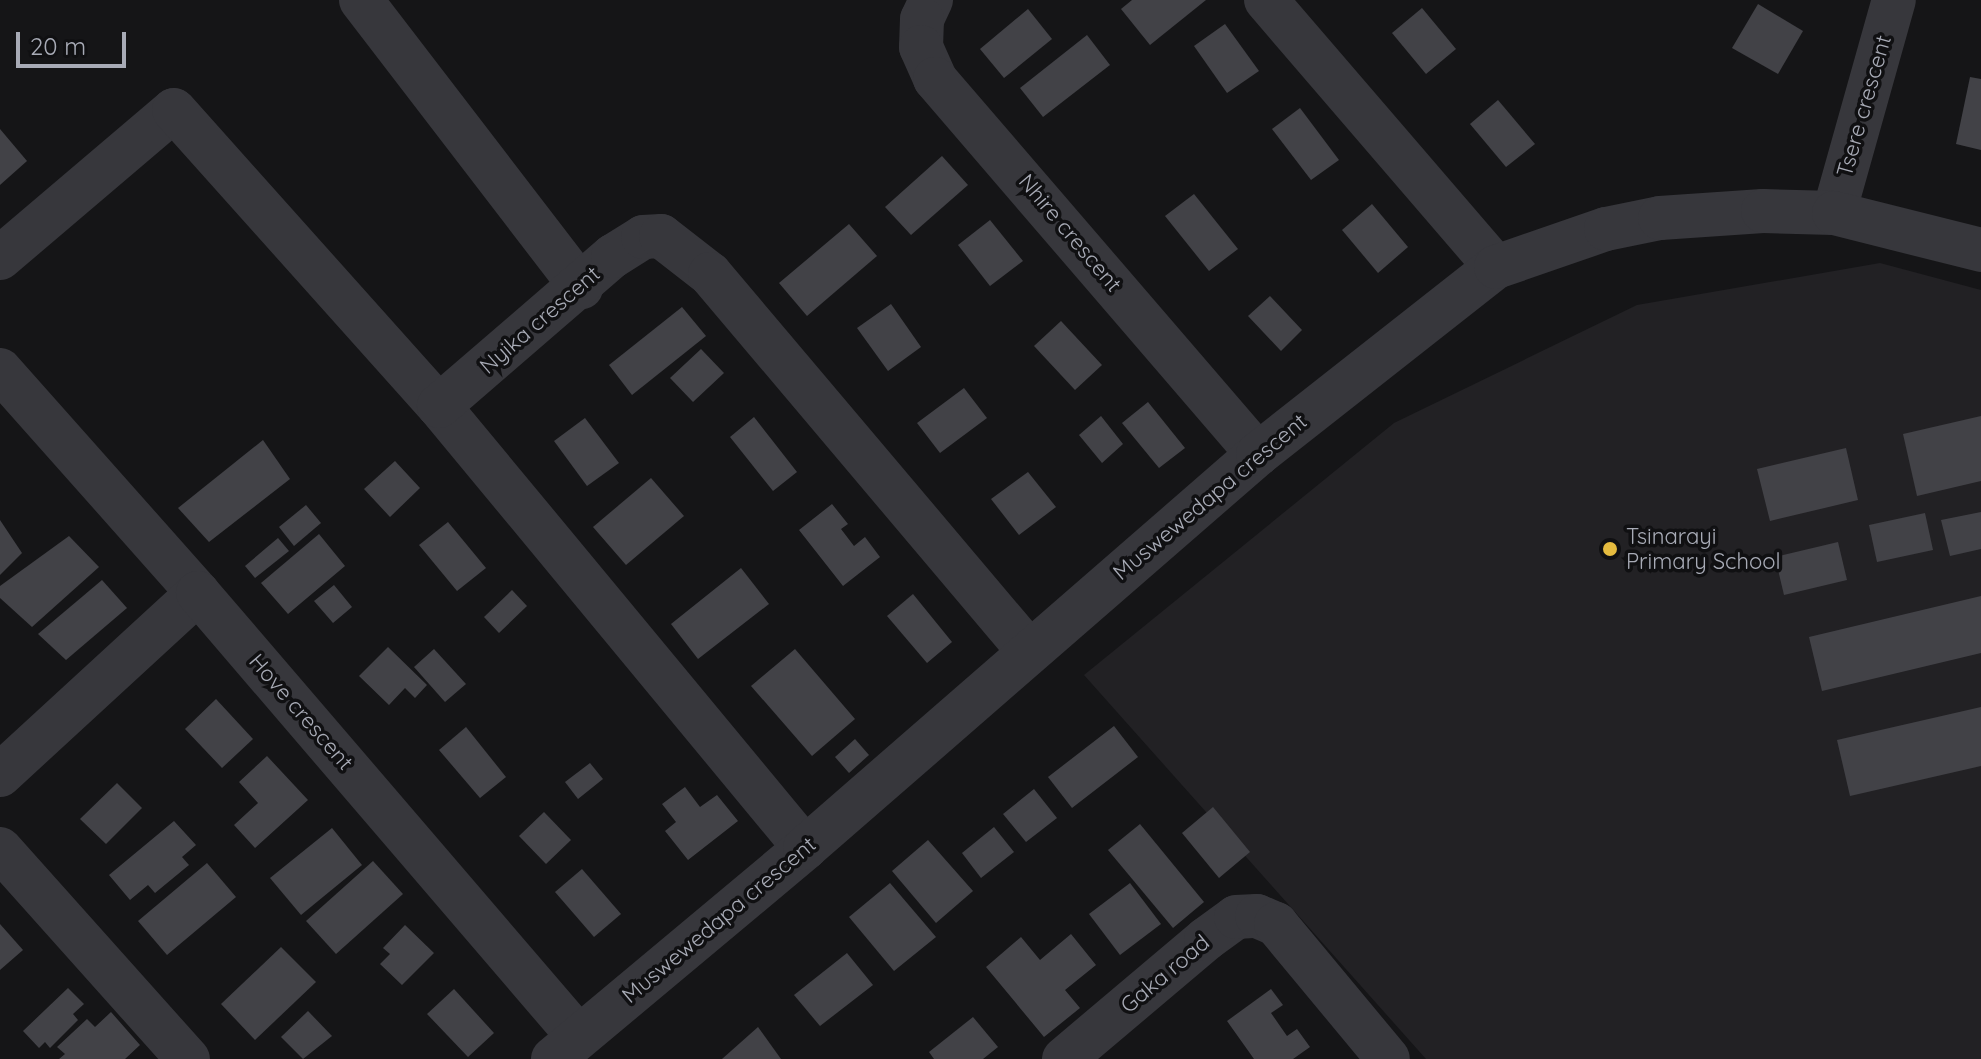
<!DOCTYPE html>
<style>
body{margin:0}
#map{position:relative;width:1981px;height:1059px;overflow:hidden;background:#151517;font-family:Quicksand,sans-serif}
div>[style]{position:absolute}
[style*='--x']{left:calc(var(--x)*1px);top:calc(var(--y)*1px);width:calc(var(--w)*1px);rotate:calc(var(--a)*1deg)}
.built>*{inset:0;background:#222124}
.building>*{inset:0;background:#424247}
.minor>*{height:44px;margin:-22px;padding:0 22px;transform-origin:22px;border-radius:22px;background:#37373c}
.dots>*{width:22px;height:22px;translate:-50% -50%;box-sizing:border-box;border:4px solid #101012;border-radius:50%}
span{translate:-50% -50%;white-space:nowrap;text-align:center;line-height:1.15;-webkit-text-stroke:7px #101012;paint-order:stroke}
.street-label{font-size:22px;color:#a8abb6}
.poi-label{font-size:22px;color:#a8abb6}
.left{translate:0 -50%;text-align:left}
.scale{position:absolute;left:16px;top:32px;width:110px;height:36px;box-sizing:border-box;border:4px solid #a8abb6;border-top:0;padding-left:10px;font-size:24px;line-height:28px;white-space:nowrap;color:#a8abb6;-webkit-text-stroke:6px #101012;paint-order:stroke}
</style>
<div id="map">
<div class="built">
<div style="clip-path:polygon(1880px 263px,1981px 290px,1981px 1059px,1426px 1059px,1084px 675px,1394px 423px,1637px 305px)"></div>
</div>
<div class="building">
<div style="clip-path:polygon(1132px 0,1206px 0,1150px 45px,1121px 9px)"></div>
<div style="clip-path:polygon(1758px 4px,1803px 31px,1778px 74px,1732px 48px)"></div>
<div style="clip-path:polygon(1422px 8px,1456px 49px,1426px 74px,1392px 33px)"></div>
<div style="clip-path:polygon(1028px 9px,1052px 39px,1004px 78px,980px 49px)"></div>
<div style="clip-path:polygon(1225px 24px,1259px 71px,1227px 93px,1194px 46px)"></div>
<div style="clip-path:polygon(1087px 35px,1110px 65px,1043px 117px,1020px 88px)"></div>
<div style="clip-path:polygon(1970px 77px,1981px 79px,1981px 150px,1956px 144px)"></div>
<div style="clip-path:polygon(1498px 100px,1535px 144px,1506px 167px,1470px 124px)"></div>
<div style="clip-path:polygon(1300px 108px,1339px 160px,1311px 180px,1272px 129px)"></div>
<div style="clip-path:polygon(0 129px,27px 161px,0 185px)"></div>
<div style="clip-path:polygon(942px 156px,968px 185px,911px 235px,885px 207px)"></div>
<div style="clip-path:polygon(1194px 194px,1238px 249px,1209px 271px,1165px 216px)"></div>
<div style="clip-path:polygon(1372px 204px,1408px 247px,1378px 273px,1342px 230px)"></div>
<div style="clip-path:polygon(990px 220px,1023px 261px,990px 286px,958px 245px)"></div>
<div style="clip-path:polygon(849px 224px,877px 256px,807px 316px,779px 283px)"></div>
<div style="clip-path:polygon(1270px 296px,1302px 330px,1281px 351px,1248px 316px)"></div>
<div style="clip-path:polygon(891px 304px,921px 347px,888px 371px,857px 328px)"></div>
<div style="clip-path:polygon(682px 307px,706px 336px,632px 395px,609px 365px)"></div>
<div style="clip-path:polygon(1061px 321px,1102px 365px,1075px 390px,1034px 346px)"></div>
<div style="clip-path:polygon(701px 349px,724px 373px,693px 402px,670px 378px)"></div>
<div style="clip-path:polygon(964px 388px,987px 418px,940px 453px,917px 423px)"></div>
<div style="clip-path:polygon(1148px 402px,1185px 448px,1159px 468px,1122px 423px)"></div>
<div style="clip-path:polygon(1101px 416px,1123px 444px,1102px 463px,1079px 435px)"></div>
<div style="clip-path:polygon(1981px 416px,1981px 481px,1917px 496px,1903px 434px)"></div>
<div style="clip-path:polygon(754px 417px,797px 472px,773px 491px,730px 437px)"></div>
<div style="clip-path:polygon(585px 418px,619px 463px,587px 486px,554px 441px)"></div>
<div style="clip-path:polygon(263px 440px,290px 479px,209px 542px,178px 508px)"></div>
<div style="clip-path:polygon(1846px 448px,1858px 500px,1770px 521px,1757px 469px)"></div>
<div style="clip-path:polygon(395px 461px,420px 488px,390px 517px,364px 489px)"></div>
<div style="clip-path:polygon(1028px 472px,1056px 507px,1019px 535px,991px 499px)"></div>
<div style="clip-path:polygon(651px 478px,684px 516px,626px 565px,593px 527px)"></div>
<div style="clip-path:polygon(832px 504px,848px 524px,841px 529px,854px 546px,865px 537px,880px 557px,843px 586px,799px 530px)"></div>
<div style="clip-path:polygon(306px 505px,321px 523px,294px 546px,279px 527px)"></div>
<div style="clip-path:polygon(1981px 512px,1981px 549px,1950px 556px,1941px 520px)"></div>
<div style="clip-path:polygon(1925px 513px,1933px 550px,1877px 562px,1869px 525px)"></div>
<div style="clip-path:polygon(0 520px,22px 553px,0 575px)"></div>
<div style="clip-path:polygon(448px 522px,486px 568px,457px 591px,419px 545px)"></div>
<div style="clip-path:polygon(319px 534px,345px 566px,288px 614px,261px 583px)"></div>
<div style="clip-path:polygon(69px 536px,99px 567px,32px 627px,0 598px,0 586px)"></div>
<div style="clip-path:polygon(278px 538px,289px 551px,255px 578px,245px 566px)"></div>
<div style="clip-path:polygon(1838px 542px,1847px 580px,1784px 595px,1775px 557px)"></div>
<div style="clip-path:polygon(741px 568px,769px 604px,698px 659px,671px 624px)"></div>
<div style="clip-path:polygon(102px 580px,127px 608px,66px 660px,38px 634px)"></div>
<div style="clip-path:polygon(334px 585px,352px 607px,333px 623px,314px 601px)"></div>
<div style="clip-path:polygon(512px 590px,527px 606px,499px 633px,484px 617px)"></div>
<div style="clip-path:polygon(913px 594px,952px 642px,927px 663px,887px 616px)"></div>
<div style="clip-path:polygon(1981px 596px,1981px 653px,1822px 691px,1809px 637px)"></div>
<div style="clip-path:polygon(388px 647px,427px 685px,415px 698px,405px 688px,389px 705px,359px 676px)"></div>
<div style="clip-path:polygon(434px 649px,466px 684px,445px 702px,414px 667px)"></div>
<div style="clip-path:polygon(795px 649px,855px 719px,812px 756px,751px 686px)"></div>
<div style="clip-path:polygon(216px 699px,253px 739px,222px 768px,185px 729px)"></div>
<div style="clip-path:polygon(1981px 707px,1981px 766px,1850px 796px,1837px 740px)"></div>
<div style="clip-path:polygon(1114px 726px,1138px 757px,1072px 808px,1048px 777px)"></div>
<div style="clip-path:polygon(466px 727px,506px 777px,480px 798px,439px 750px)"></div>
<div style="clip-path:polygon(855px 739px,869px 755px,849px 773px,835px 757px)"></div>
<div style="clip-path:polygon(267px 756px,308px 800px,255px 848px,234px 825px,258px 803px,239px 782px)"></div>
<div style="clip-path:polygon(590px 763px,603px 779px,578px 799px,565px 782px)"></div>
<div style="clip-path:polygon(117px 783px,142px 808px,106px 844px,80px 819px)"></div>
<div style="clip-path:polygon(685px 787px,700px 807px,717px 795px,738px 821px,688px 860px,665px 831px,676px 822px,662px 804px)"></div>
<div style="clip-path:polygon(1034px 789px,1057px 818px,1026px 842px,1003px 814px)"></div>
<div style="clip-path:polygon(1213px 807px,1250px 852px,1219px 878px,1182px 833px)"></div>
<div style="clip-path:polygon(544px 812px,571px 840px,546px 864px,519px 836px)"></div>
<div style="clip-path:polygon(174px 821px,196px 845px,182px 857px,189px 865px,155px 893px,148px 885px,130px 900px,109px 875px)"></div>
<div style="clip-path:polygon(1140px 824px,1204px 902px,1173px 928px,1108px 850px)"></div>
<div style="clip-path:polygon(994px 827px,1014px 852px,981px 878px,962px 853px)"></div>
<div style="clip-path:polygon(332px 828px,362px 865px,301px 915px,270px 878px)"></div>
<div style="clip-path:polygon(928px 840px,973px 891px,936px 923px,892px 871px)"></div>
<div style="clip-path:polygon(373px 861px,403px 894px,336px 954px,306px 921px)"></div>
<div style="clip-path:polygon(207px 863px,236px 897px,167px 955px,138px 921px)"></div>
<div style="clip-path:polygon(582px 869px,621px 914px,594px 937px,555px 892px)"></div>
<div style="clip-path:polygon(890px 883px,936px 937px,894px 971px,849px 917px)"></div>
<div style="clip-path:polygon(1130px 883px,1161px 924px,1120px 955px,1089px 914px)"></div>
<div style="clip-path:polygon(0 924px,23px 950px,0 970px)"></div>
<div style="clip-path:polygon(405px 925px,434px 953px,402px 985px,380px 964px,390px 954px,383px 948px)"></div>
<div style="clip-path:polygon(1071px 934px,1096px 965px,1065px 990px,1080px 1008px,1044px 1037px,986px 967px,1021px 937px,1040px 960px)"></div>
<div style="clip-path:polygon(281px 947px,316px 982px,255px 1040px,221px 1004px)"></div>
<div style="clip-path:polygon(847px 953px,873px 985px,820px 1026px,794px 995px)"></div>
<div style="clip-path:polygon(68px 988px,84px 1004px,73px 1014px,78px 1020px,50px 1048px,45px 1042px,39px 1048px,23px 1031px)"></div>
<div style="clip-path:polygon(454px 989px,494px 1033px,468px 1057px,427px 1014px)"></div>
<div style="clip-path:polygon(1271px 989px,1283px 1005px,1271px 1013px,1287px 1036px,1297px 1029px,1310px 1047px,1293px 1059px,1254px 1059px,1227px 1021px)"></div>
<div style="clip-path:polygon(308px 1011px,332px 1036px,303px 1059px,281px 1037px)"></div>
<div style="clip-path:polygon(111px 1012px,140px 1045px,125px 1059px,59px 1059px,65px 1054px,57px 1047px,87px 1019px,95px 1027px)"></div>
<div style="clip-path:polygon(973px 1017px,998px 1047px,983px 1059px,934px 1059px,929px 1052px)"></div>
<div style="clip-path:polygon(758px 1027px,781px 1059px,722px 1059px)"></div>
</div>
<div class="minor">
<div style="--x:361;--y:0;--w:362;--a:52.5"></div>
<div style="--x:931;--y:0;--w:21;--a:115"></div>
<div style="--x:922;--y:19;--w:28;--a:92"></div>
<div style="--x:921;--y:47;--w:35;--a:66"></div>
<div style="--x:935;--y:79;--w:495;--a:49.3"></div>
<div style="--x:1266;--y:0;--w:352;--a:49.3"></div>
<div style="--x:1834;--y:213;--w:221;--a:-74.3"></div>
<div style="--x:0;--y:258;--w:228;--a:-40.4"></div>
<div style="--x:174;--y:110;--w:397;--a:48.2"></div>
<div style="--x:0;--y:370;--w:298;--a:48.4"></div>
<div style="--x:0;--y:775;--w:269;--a:-42.6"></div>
<div style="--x:198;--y:593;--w:584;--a:49.38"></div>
<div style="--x:805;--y:848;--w:574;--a:-129.63"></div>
<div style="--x:439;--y:406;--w:230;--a:-40.8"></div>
<div style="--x:613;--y:256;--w:36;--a:-32"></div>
<div style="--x:643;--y:237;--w:18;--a:-3"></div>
<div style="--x:661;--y:236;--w:62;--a:37.8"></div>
<div style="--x:710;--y:274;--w:494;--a:49.8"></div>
<div style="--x:0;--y:849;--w:282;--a:48.2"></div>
<div style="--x:553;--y:1059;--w:329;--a:-39.9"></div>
<div style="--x:805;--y:848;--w:600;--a:-41.02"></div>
<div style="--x:1258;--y:454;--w:303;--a:-38.2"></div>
<div style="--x:1496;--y:267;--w:116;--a:-19.1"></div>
<div style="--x:1606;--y:229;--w:55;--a:-11.5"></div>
<div style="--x:1660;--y:218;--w:103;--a:-3.9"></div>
<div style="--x:1763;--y:211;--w:71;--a:1.6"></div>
<div style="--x:1834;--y:213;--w:152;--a:14.1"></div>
<div style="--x:1064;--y:1059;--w:186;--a:-40.2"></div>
<div style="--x:1206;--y:939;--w:37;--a:-36"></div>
<div style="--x:1236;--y:917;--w:21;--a:-3"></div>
<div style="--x:1257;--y:916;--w:21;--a:23"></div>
<div style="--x:1276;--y:924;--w:175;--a:50.3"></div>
</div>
<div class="dots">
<div style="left:1610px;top:549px;background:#e5bb3f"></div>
</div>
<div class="street-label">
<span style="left:1864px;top:106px;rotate:-74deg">Tsere crescent</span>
<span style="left:1070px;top:233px;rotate:50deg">Nhire crescent</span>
<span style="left:540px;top:320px;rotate:-41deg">Nyika crescent</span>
<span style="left:1210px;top:497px;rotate:-40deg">Muswewedapa crescent</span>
<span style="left:301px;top:712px;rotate:49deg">Hove crescent</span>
<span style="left:719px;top:920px;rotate:-40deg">Muswewedapa crescent</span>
<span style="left:1165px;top:974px;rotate:-40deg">Gaka road</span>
</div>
<div class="poi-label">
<span class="left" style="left:1626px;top:549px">Tsinarayi<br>Primary School</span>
</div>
<div class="scale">20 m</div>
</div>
